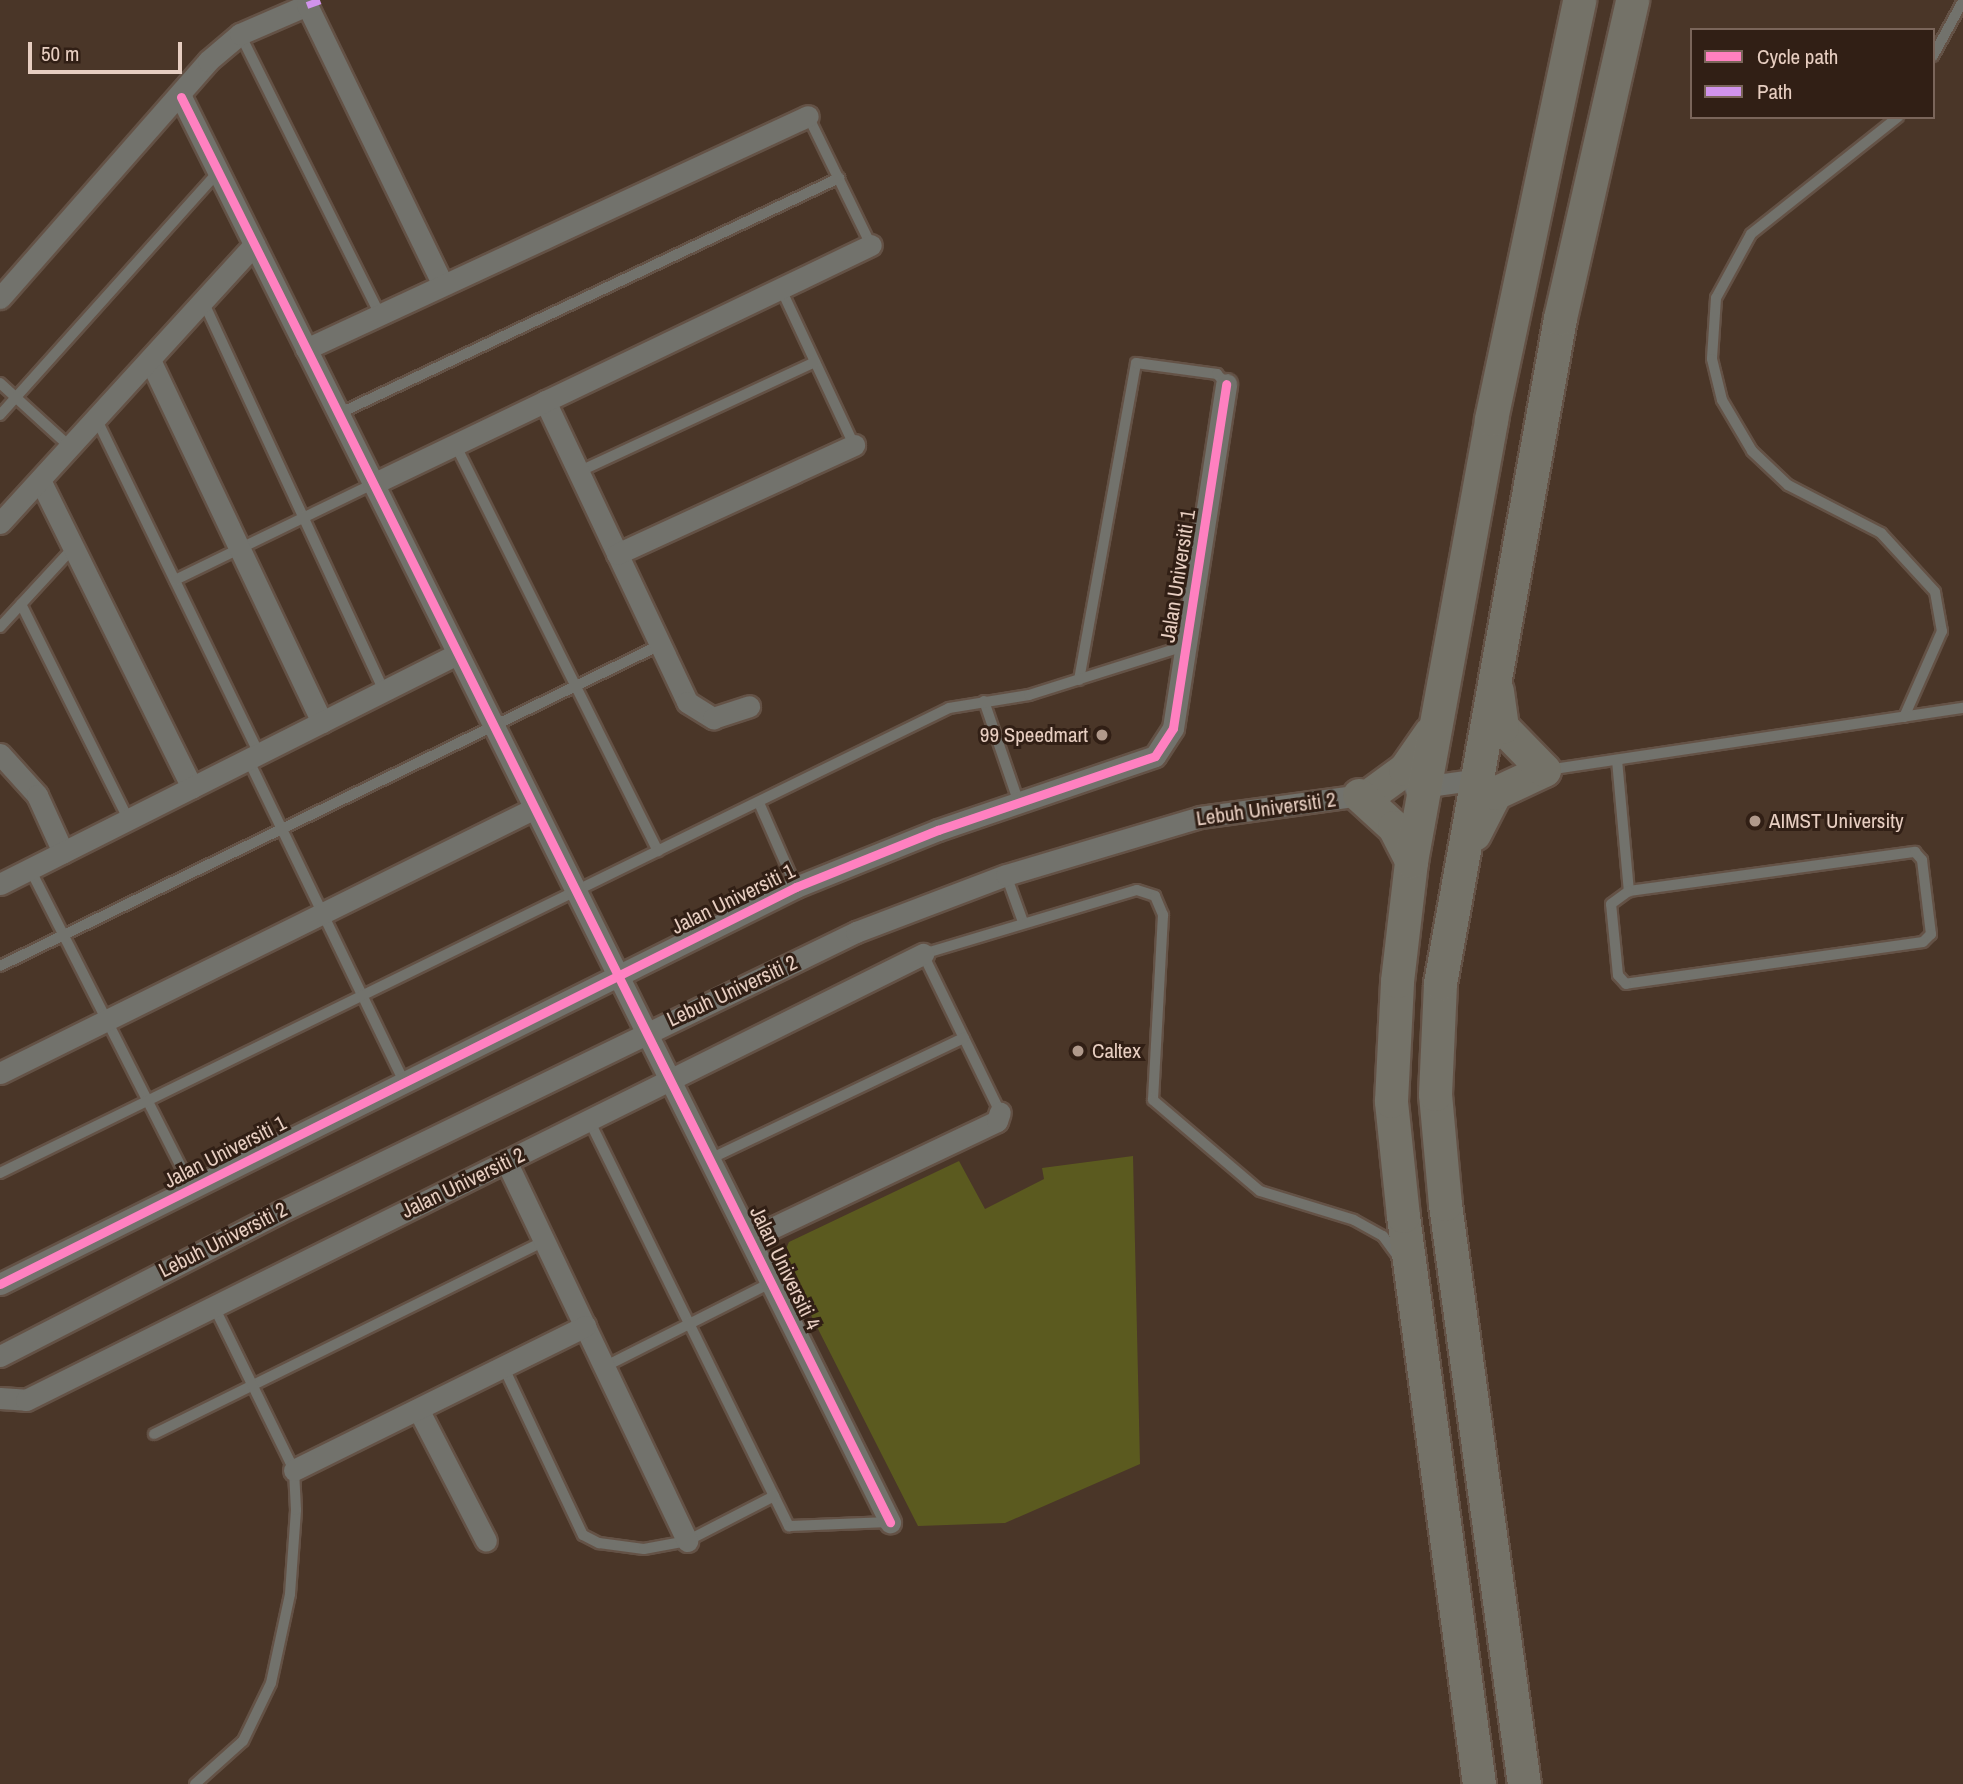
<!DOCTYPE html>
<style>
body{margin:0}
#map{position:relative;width:1963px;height:1784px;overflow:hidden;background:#4a3628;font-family:"Archivo Narrow",sans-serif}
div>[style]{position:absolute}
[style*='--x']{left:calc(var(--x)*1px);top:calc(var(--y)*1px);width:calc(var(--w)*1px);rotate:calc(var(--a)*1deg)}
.green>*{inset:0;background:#5b5a1f}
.roads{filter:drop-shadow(2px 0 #645246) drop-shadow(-2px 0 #645246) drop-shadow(0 2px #645246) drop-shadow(0 -2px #645246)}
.lane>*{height:10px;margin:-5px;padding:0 5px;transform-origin:5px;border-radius:5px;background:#72726c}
.street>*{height:21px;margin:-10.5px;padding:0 10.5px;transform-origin:10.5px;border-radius:10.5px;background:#72726c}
.primary>*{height:33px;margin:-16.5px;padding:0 16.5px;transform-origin:16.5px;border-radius:16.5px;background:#747268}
.quiet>*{height:7px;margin-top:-3.5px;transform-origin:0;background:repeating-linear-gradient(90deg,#d193ec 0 14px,transparent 0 21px)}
.cycleway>*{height:9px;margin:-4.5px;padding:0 4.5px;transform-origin:4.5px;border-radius:4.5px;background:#ff80c0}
.dots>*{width:19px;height:19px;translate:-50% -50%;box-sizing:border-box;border:4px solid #311f15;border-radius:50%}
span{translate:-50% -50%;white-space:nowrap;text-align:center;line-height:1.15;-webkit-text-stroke:6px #311f15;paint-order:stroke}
.street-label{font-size:21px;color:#e7cec1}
.poi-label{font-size:21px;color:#e7cec1}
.right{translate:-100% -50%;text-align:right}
.left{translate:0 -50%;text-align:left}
.legend{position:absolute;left:1690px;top:28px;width:245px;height:91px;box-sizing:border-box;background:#311f15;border:2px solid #7a655a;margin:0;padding:9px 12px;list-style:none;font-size:21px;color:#e7cec1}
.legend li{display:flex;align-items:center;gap:14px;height:35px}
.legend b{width:35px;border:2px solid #7a655a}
.scale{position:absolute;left:28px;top:42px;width:154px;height:32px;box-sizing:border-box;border:4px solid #e7cec1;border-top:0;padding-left:9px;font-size:21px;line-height:24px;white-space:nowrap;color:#e7cec1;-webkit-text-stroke:5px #311f15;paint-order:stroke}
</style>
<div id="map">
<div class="green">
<div style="clip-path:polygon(1133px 1156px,1140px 1464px,1005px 1523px,918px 1526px,782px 1258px,789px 1242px,959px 1161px,985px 1209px,1044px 1179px,1042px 1168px)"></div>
</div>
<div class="roads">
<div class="lane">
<div style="--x:240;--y:34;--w:314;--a:63.5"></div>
<div style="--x:1933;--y:56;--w:63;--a:-61.4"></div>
<div style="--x:808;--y:116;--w:144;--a:64"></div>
<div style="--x:1898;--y:117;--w:188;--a:141.5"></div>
<div style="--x:1751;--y:234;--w:73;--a:118.7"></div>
<div style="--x:1716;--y:298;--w:61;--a:93.8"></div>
<div style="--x:1712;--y:359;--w:42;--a:76.3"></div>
<div style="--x:1722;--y:400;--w:59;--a:59.5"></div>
<div style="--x:1752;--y:451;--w:50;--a:43.4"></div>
<div style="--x:1788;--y:485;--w:105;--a:27.3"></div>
<div style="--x:1881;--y:533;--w:80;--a:47.5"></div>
<div style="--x:1935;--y:592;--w:40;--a:80"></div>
<div style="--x:1942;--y:631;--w:94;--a:113.8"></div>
<div style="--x:781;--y:289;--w:172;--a:64.9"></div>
<div style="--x:203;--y:301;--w:430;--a:65.1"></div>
<div style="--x:0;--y:383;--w:95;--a:42.4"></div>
<div style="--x:338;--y:414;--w:554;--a:-25.22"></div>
<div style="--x:0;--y:415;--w:326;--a:-48.1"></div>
<div style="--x:96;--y:418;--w:373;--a:64.1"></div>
<div style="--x:455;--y:444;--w:455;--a:63.5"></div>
<div style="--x:578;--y:472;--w:261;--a:-24.9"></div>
<div style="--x:175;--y:580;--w:220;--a:-25.9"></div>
<div style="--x:21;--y:604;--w:240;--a:63.5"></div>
<div style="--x:0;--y:627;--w:108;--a:-47.3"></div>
<div style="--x:1079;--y:680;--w:322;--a:-79.8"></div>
<div style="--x:1136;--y:363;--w:82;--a:7.7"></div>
<div style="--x:1217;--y:374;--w:13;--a:48"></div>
<div style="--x:984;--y:701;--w:108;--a:71.1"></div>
<div style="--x:248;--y:759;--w:358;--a:64.2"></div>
<div style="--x:1617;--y:760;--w:132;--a:84.8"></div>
<div style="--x:1629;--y:891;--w:289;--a:-7.8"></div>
<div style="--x:1915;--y:852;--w:11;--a:49"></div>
<div style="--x:1922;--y:860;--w:75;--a:83.1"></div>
<div style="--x:1931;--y:934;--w:11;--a:135"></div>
<div style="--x:1923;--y:942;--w:300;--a:172"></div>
<div style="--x:1626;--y:984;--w:12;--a:-132"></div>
<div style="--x:1618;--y:975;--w:71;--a:-95.6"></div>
<div style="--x:1611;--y:904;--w:22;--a:-36"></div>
<div style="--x:1547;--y:770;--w:421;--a:-8.5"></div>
<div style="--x:760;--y:805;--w:90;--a:66.3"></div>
<div style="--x:30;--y:869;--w:358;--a:63.1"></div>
<div style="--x:1006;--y:875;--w:50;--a:70.1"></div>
<div style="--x:0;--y:966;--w:734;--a:-25.94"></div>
<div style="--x:1000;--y:1112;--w:176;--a:-116"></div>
<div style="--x:923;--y:954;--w:223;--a:-16.7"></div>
<div style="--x:1137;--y:890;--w:19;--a:18"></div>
<div style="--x:1155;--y:896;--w:21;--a:67"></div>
<div style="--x:1163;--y:915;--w:185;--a:93.1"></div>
<div style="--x:1153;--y:1100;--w:140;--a:40.4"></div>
<div style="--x:1260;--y:1191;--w:98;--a:17.1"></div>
<div style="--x:1354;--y:1220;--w:33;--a:29"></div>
<div style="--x:1383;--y:1236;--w:26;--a:54"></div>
<div style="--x:589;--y:1120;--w:453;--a:63.8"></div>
<div style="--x:789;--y:1526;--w:101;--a:-2.3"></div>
<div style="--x:712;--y:1158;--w:279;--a:-25.5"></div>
<div style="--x:0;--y:1173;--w:1057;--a:-26.1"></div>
<div style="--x:949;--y:708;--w:81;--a:-9.2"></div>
<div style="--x:1029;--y:695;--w:163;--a:-17.5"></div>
<div style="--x:503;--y:1366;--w:187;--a:64.7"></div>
<div style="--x:583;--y:1535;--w:18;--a:27"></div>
<div style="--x:599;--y:1543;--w:45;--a:7.6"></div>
<div style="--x:644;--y:1549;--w:44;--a:-10.5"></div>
<div style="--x:687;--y:1541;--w:98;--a:-27.3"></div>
<div style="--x:604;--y:1367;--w:188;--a:-26.8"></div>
<div style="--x:154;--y:1434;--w:435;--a:-26.3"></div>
<div style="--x:195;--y:1784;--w:64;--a:-41.9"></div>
<div style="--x:243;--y:1741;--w:64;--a:-64.2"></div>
<div style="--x:271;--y:1683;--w:91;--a:-77.9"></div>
<div style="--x:290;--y:1594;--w:84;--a:-85.9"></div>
<div style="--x:296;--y:1510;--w:40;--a:-92.9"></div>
<div style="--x:294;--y:1470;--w:182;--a:-116.1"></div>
</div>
<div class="street">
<div style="--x:181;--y:97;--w:1592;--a:63.55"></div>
<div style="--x:0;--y:298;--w:315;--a:-48.7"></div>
<div style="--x:208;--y:61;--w:42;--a:-40.2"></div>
<div style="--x:240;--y:34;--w:73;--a:-23.4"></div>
<div style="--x:307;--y:5;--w:311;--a:64.1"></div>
<div style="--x:306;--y:349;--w:553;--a:-24.9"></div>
<div style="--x:150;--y:360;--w:401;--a:64.6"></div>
<div style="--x:545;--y:401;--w:333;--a:64.7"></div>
<div style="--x:687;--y:702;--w:31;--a:32"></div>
<div style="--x:713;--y:718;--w:38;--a:-18"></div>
<div style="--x:40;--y:480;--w:343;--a:63.7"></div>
<div style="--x:373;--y:484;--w:552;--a:-25.64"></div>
<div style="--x:0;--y:523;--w:377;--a:-47.6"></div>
<div style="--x:617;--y:554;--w:261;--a:-24.7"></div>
<div style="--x:0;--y:754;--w:55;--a:47.9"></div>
<div style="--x:37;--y:795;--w:63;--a:65.5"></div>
<div style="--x:1415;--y:788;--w:59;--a:-7.9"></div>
<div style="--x:0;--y:884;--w:512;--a:-26.72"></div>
<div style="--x:0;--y:1073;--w:595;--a:-26.35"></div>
<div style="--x:506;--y:1161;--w:421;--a:64.5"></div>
<div style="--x:751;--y:1238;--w:272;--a:-25.4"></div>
<div style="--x:997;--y:1121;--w:9;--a:-72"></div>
<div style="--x:0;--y:1284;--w:890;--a:-26.51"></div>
<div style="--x:796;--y:887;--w:153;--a:-21.9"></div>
<div style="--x:938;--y:830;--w:229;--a:-18.8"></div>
<div style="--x:1155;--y:756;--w:33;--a:-57"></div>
<div style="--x:1173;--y:728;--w:348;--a:-81.2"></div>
<div style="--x:0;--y:1356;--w:313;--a:-27.2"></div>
<div style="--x:278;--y:1213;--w:643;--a:-25.93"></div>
<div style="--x:856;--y:932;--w:160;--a:-20.8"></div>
<div style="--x:1006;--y:875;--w:202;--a:-16.6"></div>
<div style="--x:1200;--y:817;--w:171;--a:-7.8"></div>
<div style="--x:0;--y:1398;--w:26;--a:4"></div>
<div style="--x:26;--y:1400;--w:1002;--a:-26.44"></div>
<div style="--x:418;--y:1409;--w:148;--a:62.7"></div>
<div style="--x:294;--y:1470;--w:325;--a:-26.3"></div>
</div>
<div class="primary">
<div style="--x:1372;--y:793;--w:41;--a:-36"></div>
<div style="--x:1405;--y:769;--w:44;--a:-55.2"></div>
<div style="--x:1359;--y:795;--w:47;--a:42.4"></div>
<div style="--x:1394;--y:827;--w:38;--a:63"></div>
<div style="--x:1474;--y:834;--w:46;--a:-62.9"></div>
<div style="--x:1495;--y:793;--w:54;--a:-25.1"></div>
<div style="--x:1544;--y:770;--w:60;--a:-134.3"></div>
<div style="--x:1502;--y:727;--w:37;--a:-98"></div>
<div style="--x:1479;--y:1784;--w:573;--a:-97.62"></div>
<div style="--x:1403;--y:1216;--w:116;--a:-96"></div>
<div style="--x:1391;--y:1101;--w:120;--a:-87.1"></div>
<div style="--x:1397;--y:981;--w:121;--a:-83.3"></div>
<div style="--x:1411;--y:861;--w:449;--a:-79.7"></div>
<div style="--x:1491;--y:419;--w:428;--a:-78.1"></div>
<div style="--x:1524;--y:1784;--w:585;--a:-97.76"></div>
<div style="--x:1445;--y:1204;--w:110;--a:-95.2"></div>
<div style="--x:1435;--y:1094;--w:111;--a:-87.4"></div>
<div style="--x:1440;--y:983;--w:676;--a:-79.77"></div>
<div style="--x:1560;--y:318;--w:326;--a:-77.2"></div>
</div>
</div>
<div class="quiet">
<div style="--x:307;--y:5;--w:15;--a:-20"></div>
</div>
<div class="cycleway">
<div style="--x:181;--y:97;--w:1592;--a:63.55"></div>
<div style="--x:0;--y:1284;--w:890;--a:-26.51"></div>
<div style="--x:796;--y:887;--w:153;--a:-21.9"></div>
<div style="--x:938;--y:830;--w:229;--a:-18.8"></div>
<div style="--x:1155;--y:756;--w:33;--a:-57"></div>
<div style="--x:1173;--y:728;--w:348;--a:-81.2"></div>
</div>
<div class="dots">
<div style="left:1102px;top:735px;background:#b0998b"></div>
<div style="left:1755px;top:821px;background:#b0998b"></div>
<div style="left:1078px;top:1051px;background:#b0998b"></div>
</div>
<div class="street-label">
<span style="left:1178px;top:576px;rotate:-81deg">Jalan Universiti 1</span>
<span style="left:1266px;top:809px;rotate:-8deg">Lebuh Universiti 2</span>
<span style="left:733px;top:899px;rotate:-26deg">Jalan Universiti 1</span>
<span style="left:732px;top:991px;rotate:-25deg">Lebuh Universiti 2</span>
<span style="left:225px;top:1152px;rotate:-27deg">Jalan Universiti 1</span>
<span style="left:463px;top:1183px;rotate:-26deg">Jalan Universiti 2</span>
<span style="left:223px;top:1240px;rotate:-27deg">Lebuh Universiti 2</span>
<span style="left:785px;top:1268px;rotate:64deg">Jalan Universiti 4</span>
</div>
<div class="poi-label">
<span class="right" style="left:1088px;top:735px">99 Speedmart</span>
<span class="left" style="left:1769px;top:821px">AIMST University</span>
<span class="left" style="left:1092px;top:1051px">Caltex</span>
</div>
<ul class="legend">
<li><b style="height:9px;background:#ff80c0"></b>Cycle path</li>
<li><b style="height:9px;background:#d193ec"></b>Path</li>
</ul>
<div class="scale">50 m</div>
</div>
